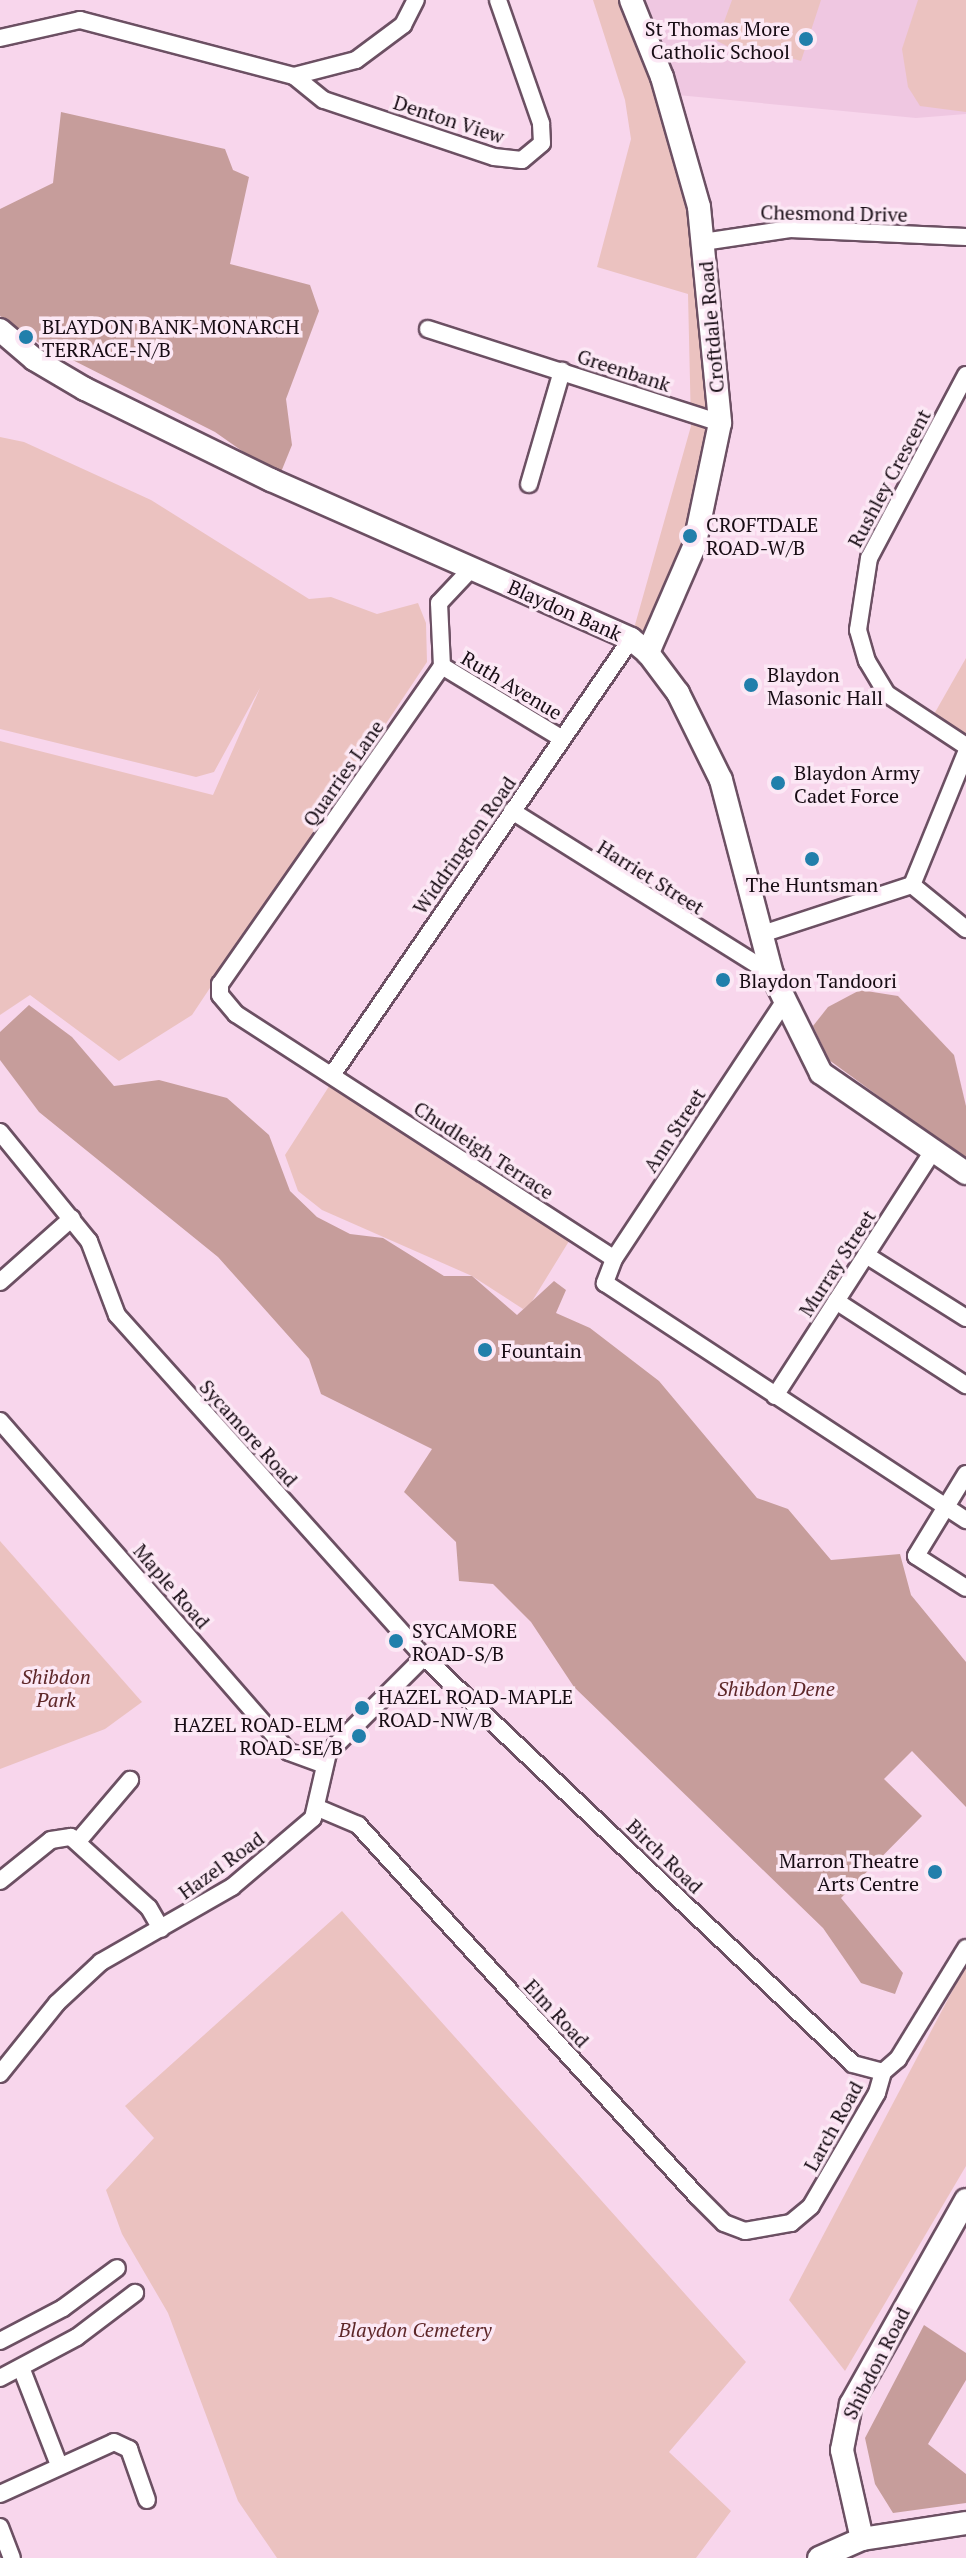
<!DOCTYPE html>
<style>
body{margin:0}
#map{position:relative;width:966px;height:2558px;overflow:hidden;background:#f8d6ec;font-family:"PT Serif",serif}
div>[style]{position:absolute}
[style*='--x']{left:calc(var(--x)*1px);top:calc(var(--y)*1px);width:calc(var(--w)*1px);rotate:calc(var(--a)*1deg)}
.built>*{inset:0;background:#efc7e1}
.green>*{inset:0;background:#ebc2c0}
.forest>*{inset:0;background:#c69d9b}
.roads{filter:drop-shadow(2px 0 #6c5063) drop-shadow(-2px 0 #6c5063) drop-shadow(0 2px #6c5063) drop-shadow(0 -2px #6c5063)}
.street>*{height:16px;margin:-8px;padding:0 8px;transform-origin:8px;border-radius:8px;background:#fff}
.secondary>*{height:22px;margin:-11px;padding:0 11px;transform-origin:11px;border-radius:11px;background:#fff}
.dots>*{width:22px;height:22px;translate:-50% -50%;box-sizing:border-box;border:4px solid #fce8f5;border-radius:50%}
span{translate:-50% -50%;white-space:nowrap;text-align:center;line-height:1.15;-webkit-text-stroke:7px #fce8f5;paint-order:stroke}
.poi-label{font-size:20px;color:#170c14}
.right{translate:-100% -50%;text-align:right}
.left{translate:0 -50%;text-align:left}
.street-label{font-size:20px;color:#170c14}
.park-label{font-size:20px;color:#5e2729;font-style:italic}
</style>
<div id="map">
<div class="built">
<div style="clip-path:polygon(631px 0,966px 0,966px 114px,916px 118px,667px 94px)"></div>
</div>
<div class="green">
<div style="clip-path:polygon(593px 0,631px 0,697px 200px,722px 425px,694px 547px,648px 653px,631px 639px,691px 426px,688px 294px,597px 267px,631px 139px,625px 100px)"></div>
<div style="clip-path:polygon(732px 0,821px 0,801px 61px,774px 53px,755px 60px,717px 41px)"></div>
<div style="clip-path:polygon(918px 0,966px 0,966px 112px,920px 106px,908px 87px,902px 49px)"></div>
<div style="clip-path:polygon(0 437px,24px 442px,151px 500px,309px 599px,331px 597px,377px 614px,418px 603px,426px 623px,427px 662px,192px 1015px,119px 1061px,30px 995px,0 1015px,0 741px,213px 795px,260px 688px,214px 772px,196px 777px,0 729px)"></div>
<div style="clip-path:polygon(966px 658px,966px 746px,929px 723px)"></div>
<div style="clip-path:polygon(335px 1077px,574px 1233px,531px 1303px,523px 1309px,472px 1276px,322px 1210px,298px 1191px,285px 1155px)"></div>
<div style="clip-path:polygon(0 1541px,142px 1702px,105px 1729px,0 1769px)"></div>
<div style="clip-path:polygon(342px 1911px,746px 2362px,669px 2452px,731px 2511px,696px 2558px,277px 2558px,238px 2501px,168px 2313px,122px 2234px,106px 2190px,154px 2138px,125px 2106px)"></div>
<div style="clip-path:polygon(966px 1965px,966px 2166px,845px 2371px,789px 2300px)"></div>
</div>
<div class="forest">
<div style="clip-path:polygon(61px 112px,225px 149px,233px 170px,249px 177px,230px 264px,310px 285px,319px 311px,286px 399px,292px 445px,279px 477px,215px 432px,39px 343px,0 316px,0 209px,53px 183px)"></div>
<div style="clip-path:polygon(860px 990px,898px 996px,954px 1055px,966px 1106px,966px 1160px,829px 1060px,813px 1026px,828px 1007px)"></div>
<div style="clip-path:polygon(29px 1005px,72px 1037px,114px 1086px,159px 1080px,227px 1098px,269px 1135px,290px 1191px,317px 1217px,350px 1234px,383px 1238px,444px 1276px,472px 1276px,517px 1315px,554px 1281px,566px 1290px,556px 1313px,590px 1328px,659px 1381px,757px 1498px,788px 1509px,831px 1560px,900px 1554px,911px 1595px,966px 1662px,966px 1807px,912px 1751px,884px 1779px,922px 1816px,841px 1898px,903px 1973px,895px 1994px,861px 1983px,823px 1928px,574px 1687px,531px 1622px,493px 1584px,459px 1581px,456px 1542px,404px 1492px,432px 1449px,321px 1394px,309px 1359px,218px 1257px,39px 1112px,0 1060px,0 1032px)"></div>
<div style="clip-path:polygon(924px 2325px,966px 2353px,966px 2380px,928px 2444px,966px 2474px,966px 2503px,893px 2513px,875px 2484px,865px 2438px)"></div>
</div>
<div class="roads">
<div class="street">
<div style="--x:0;--y:38;--w:82;--a:-12.7"></div>
<div style="--x:80;--y:20;--w:221;--a:14.7"></div>
<div style="--x:294;--y:76;--w:64;--a:-14.5"></div>
<div style="--x:356;--y:60;--w:59;--a:-36.7"></div>
<div style="--x:403;--y:25;--w:28;--a:-63"></div>
<div style="--x:294;--y:76;--w:38;--a:39"></div>
<div style="--x:324;--y:100;--w:179;--a:18.5"></div>
<div style="--x:494;--y:157;--w:28;--a:6"></div>
<div style="--x:522;--y:160;--w:26;--a:-40"></div>
<div style="--x:542;--y:143;--w:20;--a:-93"></div>
<div style="--x:541;--y:123;--w:130;--a:-109.3"></div>
<div style="--x:703;--y:242;--w:88;--a:-8.5"></div>
<div style="--x:790;--y:229;--w:176;--a:2.6"></div>
<div style="--x:428;--y:329;--w:307;--a:17.8"></div>
<div style="--x:966;--y:375;--w:207;--a:117.9"></div>
<div style="--x:869;--y:558;--w:73;--a:98.7"></div>
<div style="--x:858;--y:630;--w:32;--a:74"></div>
<div style="--x:867;--y:661;--w:39;--a:59"></div>
<div style="--x:887;--y:694;--w:95;--a:33.4"></div>
<div style="--x:529;--y:484;--w:118;--a:-73.7"></div>
<div style="--x:472;--y:568;--w:48;--a:133.3"></div>
<div style="--x:439;--y:603;--w:63;--a:87.3"></div>
<div style="--x:442;--y:666;--w:388;--a:124.9"></div>
<div style="--x:220;--y:984;--w:11;--a:90"></div>
<div style="--x:220;--y:995;--w:25;--a:50"></div>
<div style="--x:236;--y:1014;--w:450;--a:32.9"></div>
<div style="--x:442;--y:666;--w:139;--a:31.2"></div>
<div style="--x:512;--y:811;--w:307;--a:32.1"></div>
<div style="--x:912;--y:885;--w:70;--a:39.2"></div>
<div style="--x:762;--y:934;--w:158;--a:-18.1"></div>
<div style="--x:912;--y:885;--w:143;--a:-67.8"></div>
<div style="--x:784;--y:1002;--w:308;--a:123.5"></div>
<div style="--x:614;--y:1259;--w:26;--a:111"></div>
<div style="--x:605;--y:1283;--w:432;--a:33.3"></div>
<div style="--x:332;--y:1075;--w:529;--a:-55.56"></div>
<div style="--x:0;--y:1132;--w:141;--a:50.8"></div>
<div style="--x:89;--y:1241;--w:79;--a:69.3"></div>
<div style="--x:117;--y:1315;--w:460;--a:48.1"></div>
<div style="--x:424;--y:1657;--w:591;--a:43.49"></div>
<div style="--x:853;--y:2064;--w:31;--a:15"></div>
<div style="--x:866;--y:1255;--w:118;--a:32.2"></div>
<div style="--x:0;--y:1282;--w:96;--a:-41.6"></div>
<div style="--x:836;--y:1301;--w:155;--a:32.9"></div>
<div style="--x:775;--y:1396;--w:290;--a:-57.2"></div>
<div style="--x:0;--y:1421;--w:439;--a:48.9"></div>
<div style="--x:289;--y:1752;--w:35;--a:20"></div>
<div style="--x:966;--y:1474;--w:96;--a:121.4"></div>
<div style="--x:916;--y:1556;--w:59;--a:32.6"></div>
<div style="--x:318;--y:1808;--w:43;--a:23"></div>
<div style="--x:358;--y:1825;--w:503;--a:47.58"></div>
<div style="--x:697;--y:2196;--w:38;--a:45"></div>
<div style="--x:724;--y:2223;--w:22;--a:21"></div>
<div style="--x:745;--y:2231;--w:47;--a:-9.9"></div>
<div style="--x:791;--y:2223;--w:26;--a:-40"></div>
<div style="--x:811;--y:2206;--w:131;--a:-59.7"></div>
<div style="--x:877;--y:2093;--w:22;--a:-74"></div>
<div style="--x:883;--y:2072;--w:20;--a:-41"></div>
<div style="--x:898;--y:2059;--w:130;--a:-58.5"></div>
<div style="--x:79;--y:1840;--w:79;--a:-49.6"></div>
<div style="--x:0;--y:1881;--w:65;--a:-38.8"></div>
<div style="--x:51;--y:1840;--w:20;--a:-9"></div>
<div style="--x:71;--y:1837;--w:105;--a:42.3"></div>
<div style="--x:149;--y:1908;--w:24;--a:60"></div>
<div style="--x:0;--y:2074;--w:91;--a:-51.2"></div>
<div style="--x:57;--y:2003;--w:60;--a:-43"></div>
<div style="--x:101;--y:1962;--w:151;--a:-29.8"></div>
<div style="--x:232;--y:1887;--w:106;--a:-40.4"></div>
<div style="--x:313;--y:1818;--w:67;--a:-77"></div>
<div style="--x:328;--y:1753;--w:136;--a:-45"></div>
<div style="--x:0;--y:2341;--w:71;--a:-27.6"></div>
<div style="--x:63;--y:2308;--w:67;--a:-36.5"></div>
<div style="--x:22;--y:2370;--w:102;--a:68.7"></div>
<div style="--x:0;--y:2378;--w:87;--a:-28"></div>
<div style="--x:77;--y:2337;--w:73;--a:-37.2"></div>
<div style="--x:0;--y:2494;--w:125;--a:-24.5"></div>
<div style="--x:114;--y:2442;--w:17;--a:25"></div>
<div style="--x:129;--y:2449;--w:54;--a:70.6"></div>
<div style="--x:0;--y:2527;--w:33;--a:69"></div>
</div>
<div class="secondary">
<div style="--x:631;--y:0;--w:83;--a:68.1"></div>
<div style="--x:662;--y:77;--w:135;--a:74.1"></div>
<div style="--x:699;--y:207;--w:217;--a:84.4"></div>
<div style="--x:720;--y:423;--w:127;--a:101.8"></div>
<div style="--x:694;--y:547;--w:116;--a:113.5"></div>
<div style="--x:0;--y:330;--w:45;--a:40.5"></div>
<div style="--x:34;--y:359;--w:59;--a:30.5"></div>
<div style="--x:85;--y:389;--w:207;--a:26.1"></div>
<div style="--x:271;--y:480;--w:394;--a:23.8"></div>
<div style="--x:631;--y:639;--w:22;--a:39"></div>
<div style="--x:648;--y:653;--w:50;--a:53.1"></div>
<div style="--x:678;--y:693;--w:97;--a:63.7"></div>
<div style="--x:721;--y:780;--w:201;--a:75.3"></div>
<div style="--x:772;--y:974;--w:110;--a:63.7"></div>
<div style="--x:821;--y:1073;--w:176;--a:34.6"></div>
<div style="--x:862;--y:2539;--w:91;--a:-102.7"></div>
<div style="--x:842;--y:2450;--w:47;--a:-78.9"></div>
<div style="--x:851;--y:2404;--w:234;--a:-60.6"></div>
<div style="--x:819;--y:2558;--w:47;--a:-23.8"></div>
<div style="--x:862;--y:2539;--w:105;--a:-8.7"></div>
</div>
</div>
<div class="dots">
<div style="left:806px;top:39px;background:#217fab"></div>
<div style="left:26px;top:337px;background:#217fab"></div>
<div style="left:690px;top:536px;background:#217fab"></div>
<div style="left:751px;top:685px;background:#217fab"></div>
<div style="left:778px;top:783px;background:#217fab"></div>
<div style="left:812px;top:859px;background:#217fab"></div>
<div style="left:723px;top:980px;background:#217fab"></div>
<div style="left:485px;top:1350px;background:#217fab"></div>
<div style="left:396px;top:1641px;background:#217fab"></div>
<div style="left:362px;top:1708px;background:#217fab"></div>
<div style="left:359px;top:1736px;background:#217fab"></div>
<div style="left:935px;top:1872px;background:#217fab"></div>
</div>
<div class="poi-label">
<span class="right" style="left:790px;top:40px">St Thomas More<br>Catholic School</span>
<span class="left" style="left:42px;top:338px">BLAYDON BANK-MONARCH<br>TERRACE-N/B</span>
<span class="left" style="left:706px;top:536px">CROFTDALE<br>ROAD-W/B</span>
<span class="left" style="left:767px;top:686px">Blaydon<br>Masonic Hall</span>
<span class="left" style="left:794px;top:784px">Blaydon Army<br>Cadet Force</span>
<span style="left:812px;top:884px">The Huntsman</span>
<span class="left" style="left:739px;top:980px">Blaydon Tandoori</span>
<span class="left" style="left:501px;top:1350px">Fountain</span>
<span class="left" style="left:412px;top:1642px">SYCAMORE<br>ROAD-S/B</span>
<span class="left" style="left:378px;top:1708px">HAZEL ROAD-MAPLE<br>ROAD-NW/B</span>
<span class="right" style="left:343px;top:1736px">HAZEL ROAD-ELM<br>ROAD-SE/B</span>
<span class="right" style="left:919px;top:1872px">Marron Theatre<br>Arts Centre</span>
</div>
<div class="street-label">
<span style="left:449px;top:119px;rotate:18deg">Denton View</span>
<span style="left:834px;top:213px;rotate:1deg">Chesmond Drive</span>
<span style="left:711px;top:327px;rotate:-95deg">Croftdale Road</span>
<span style="left:624px;top:370px;rotate:18deg">Greenbank</span>
<span style="left:889px;top:478px;rotate:-62deg">Rushley Crescent</span>
<span style="left:565px;top:610px;rotate:24deg">Blaydon Bank</span>
<span style="left:512px;top:685px;rotate:31deg">Ruth Avenue</span>
<span style="left:343px;top:773px;rotate:-55deg">Quarries Lane</span>
<span style="left:464px;top:845px;rotate:-55deg">Widdrington Road</span>
<span style="left:651px;top:877px;rotate:32deg">Harriet Street</span>
<span style="left:674px;top:1130px;rotate:-57deg">Ann Street</span>
<span style="left:484px;top:1150px;rotate:33deg">Chudleigh Terrace</span>
<span style="left:837px;top:1263px;rotate:-57deg">Murray Street</span>
<span style="left:249px;top:1433px;rotate:48deg">Sycamore Road</span>
<span style="left:172px;top:1586px;rotate:49deg">Maple Road</span>
<span style="left:665px;top:1856px;rotate:44deg">Birch Road</span>
<span style="left:221px;top:1865px;rotate:-36deg">Hazel Road</span>
<span style="left:557px;top:2013px;rotate:47deg">Elm Road</span>
<span style="left:833px;top:2126px;rotate:-61deg">Larch Road</span>
<span style="left:876px;top:2363px;rotate:-63deg">Shibdon Road</span>
</div>
<div class="park-label">
<span style="left:56px;top:1688px">Shibdon<br>Park</span>
<span style="left:776px;top:1688px">Shibdon Dene</span>
<span style="left:415px;top:2329px">Blaydon Cemetery</span>
</div>
</div>
